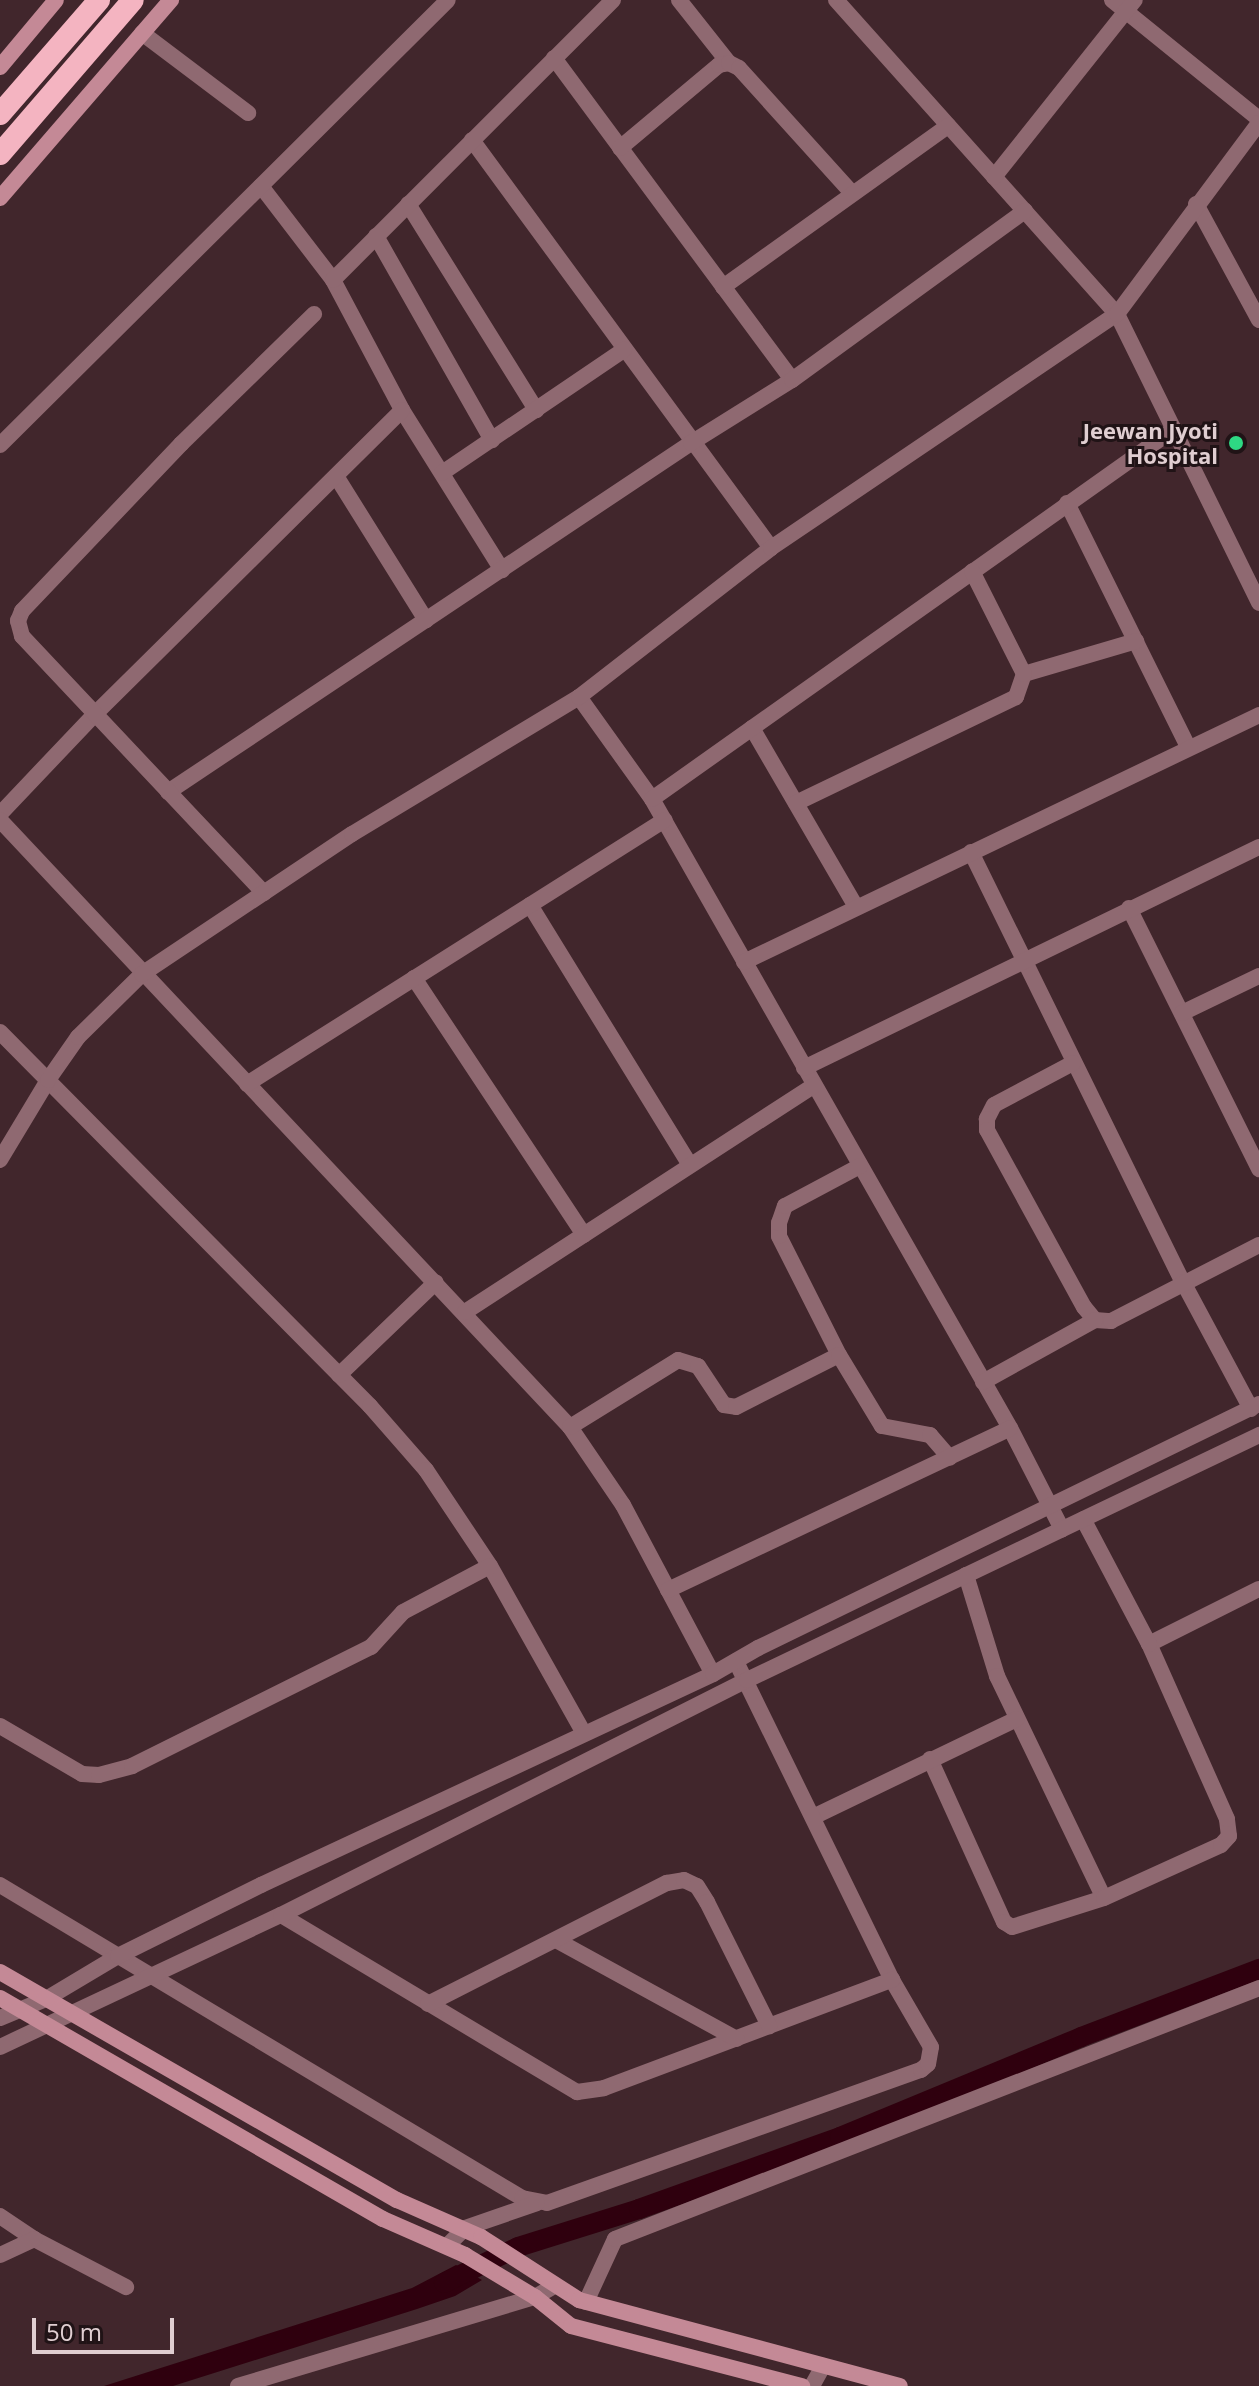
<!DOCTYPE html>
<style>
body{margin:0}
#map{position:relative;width:1259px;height:2386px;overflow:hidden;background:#41262c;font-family:"Open Sans",sans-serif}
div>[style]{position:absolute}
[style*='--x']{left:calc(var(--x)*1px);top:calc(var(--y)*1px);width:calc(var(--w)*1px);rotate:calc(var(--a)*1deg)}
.water>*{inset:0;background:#2f000e}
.canal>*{height:20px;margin:-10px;padding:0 10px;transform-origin:10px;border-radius:10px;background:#2f000e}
.minor>*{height:16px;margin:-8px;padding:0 8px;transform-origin:8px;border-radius:8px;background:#8f6971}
.tertiary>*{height:16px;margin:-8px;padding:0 8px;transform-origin:8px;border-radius:8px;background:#8f6971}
.secondary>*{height:16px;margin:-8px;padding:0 8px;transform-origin:8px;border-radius:8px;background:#c48996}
.trunk>*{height:22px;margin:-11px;padding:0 11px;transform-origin:11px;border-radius:11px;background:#f4b4c1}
.dots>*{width:22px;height:22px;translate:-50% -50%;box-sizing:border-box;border:4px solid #201316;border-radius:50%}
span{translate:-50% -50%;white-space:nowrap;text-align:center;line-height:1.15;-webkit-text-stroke:6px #201316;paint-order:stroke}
.poi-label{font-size:22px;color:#e0ced1;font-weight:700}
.right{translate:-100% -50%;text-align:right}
.scale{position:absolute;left:32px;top:2318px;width:142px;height:36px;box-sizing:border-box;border:4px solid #e0ced1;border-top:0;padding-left:10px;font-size:24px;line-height:28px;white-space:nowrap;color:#e0ced1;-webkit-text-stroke:6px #201316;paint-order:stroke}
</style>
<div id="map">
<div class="water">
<div style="clip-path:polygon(456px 2265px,482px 2280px,455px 2296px,417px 2309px,173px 2386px,104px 2386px,412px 2288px)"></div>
</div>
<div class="canal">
<div style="--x:444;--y:2283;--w:82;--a:-25.9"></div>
<div style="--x:518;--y:2247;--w:127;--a:-17.4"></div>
<div style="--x:639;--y:2209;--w:214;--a:-19.7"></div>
<div style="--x:840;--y:2137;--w:261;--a:-22.5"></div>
<div style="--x:1081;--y:2037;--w:191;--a:-20.9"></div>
</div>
<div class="minor">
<div style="--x:679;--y:0;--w:80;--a:51.6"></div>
<div style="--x:836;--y:0;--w:421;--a:48.2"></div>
<div style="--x:1117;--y:314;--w:322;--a:63.8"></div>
<div style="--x:1112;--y:0;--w:189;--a:39"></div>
<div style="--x:142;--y:33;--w:133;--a:37"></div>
<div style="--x:554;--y:58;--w:400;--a:53.5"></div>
<div style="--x:472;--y:140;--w:506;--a:53.76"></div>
<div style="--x:620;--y:148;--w:129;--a:-40"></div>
<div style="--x:719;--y:65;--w:10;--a:-11"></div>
<div style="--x:729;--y:63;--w:11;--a:27"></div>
<div style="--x:739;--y:68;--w:169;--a:47.9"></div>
<div style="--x:994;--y:177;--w:226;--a:-51.5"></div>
<div style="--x:261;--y:186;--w:118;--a:52.5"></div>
<div style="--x:333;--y:280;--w:147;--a:62"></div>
<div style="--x:402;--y:410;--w:189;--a:58"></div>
<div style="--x:408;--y:204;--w:243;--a:58.1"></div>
<div style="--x:1196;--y:204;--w:132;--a:61.5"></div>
<div style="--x:376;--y:236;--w:235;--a:60.4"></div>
<div style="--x:333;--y:280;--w:396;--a:-45"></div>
<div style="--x:723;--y:287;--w:277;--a:-35.6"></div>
<div style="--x:0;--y:445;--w:631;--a:-44.81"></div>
<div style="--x:442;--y:473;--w:220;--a:-34.1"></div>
<div style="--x:336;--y:476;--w:170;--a:58"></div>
<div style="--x:1067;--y:503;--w:272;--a:63.6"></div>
<div style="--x:1024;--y:674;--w:117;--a:-16.4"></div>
<div style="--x:579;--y:697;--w:125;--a:54.4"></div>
<div style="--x:652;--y:799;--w:724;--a:60.35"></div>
<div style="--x:1010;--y:1428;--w:114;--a:62.8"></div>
<div style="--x:752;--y:728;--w:207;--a:59.8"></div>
<div style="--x:168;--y:792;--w:629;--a:-33.72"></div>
<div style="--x:691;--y:443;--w:119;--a:-32"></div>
<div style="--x:792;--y:380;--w:288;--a:-36"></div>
<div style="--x:652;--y:799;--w:640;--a:-35.33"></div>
<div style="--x:796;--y:803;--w:244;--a:-25.7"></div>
<div style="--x:1016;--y:697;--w:24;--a:-71"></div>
<div style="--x:1024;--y:674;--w:115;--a:-116.8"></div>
<div style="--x:0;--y:814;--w:138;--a:-46.5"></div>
<div style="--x:95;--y:714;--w:432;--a:-44.7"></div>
<div style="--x:0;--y:820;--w:833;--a:46.8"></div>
<div style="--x:570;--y:1427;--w:94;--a:55.8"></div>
<div style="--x:623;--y:1505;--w:191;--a:62"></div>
<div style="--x:971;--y:852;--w:479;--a:63.8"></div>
<div style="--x:1183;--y:1282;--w:144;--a:61.8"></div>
<div style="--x:264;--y:893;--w:353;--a:-133.3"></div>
<div style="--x:22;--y:636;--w:16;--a:-105"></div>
<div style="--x:18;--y:621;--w:11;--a:-68"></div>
<div style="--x:22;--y:611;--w:231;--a:-46.4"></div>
<div style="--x:181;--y:444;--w:186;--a:-44.3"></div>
<div style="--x:530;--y:905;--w:305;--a:58.4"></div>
<div style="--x:1129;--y:908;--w:292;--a:63.5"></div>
<div style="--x:744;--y:962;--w:571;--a:-25.62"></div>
<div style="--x:414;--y:978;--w:308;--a:56.5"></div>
<div style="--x:1182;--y:1013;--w:85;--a:-25.7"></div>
<div style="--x:0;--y:1032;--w:526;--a:45.31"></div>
<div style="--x:370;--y:1406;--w:85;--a:48.8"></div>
<div style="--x:426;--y:1470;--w:115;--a:56.3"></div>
<div style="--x:490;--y:1566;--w:190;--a:60.7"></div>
<div style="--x:1073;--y:1063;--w:89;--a:152"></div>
<div style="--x:994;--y:1105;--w:16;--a:117"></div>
<div style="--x:987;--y:1119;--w:11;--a:90"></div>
<div style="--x:987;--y:1130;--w:202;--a:61.3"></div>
<div style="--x:1084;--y:1307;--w:17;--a:50"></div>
<div style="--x:1095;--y:1320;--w:16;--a:4"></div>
<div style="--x:1111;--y:1321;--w:166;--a:-27.2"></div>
<div style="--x:804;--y:1068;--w:506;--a:-25.91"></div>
<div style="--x:247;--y:1084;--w:494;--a:-32.3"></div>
<div style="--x:0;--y:1160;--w:93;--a:-59"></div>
<div style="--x:48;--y:1080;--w:52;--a:-55.1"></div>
<div style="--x:78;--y:1037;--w:90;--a:-44.5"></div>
<div style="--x:142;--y:974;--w:252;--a:-33.7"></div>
<div style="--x:352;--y:834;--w:265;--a:-31.1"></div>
<div style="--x:579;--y:697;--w:243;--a:-37.8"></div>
<div style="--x:771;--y:548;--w:418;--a:-34.1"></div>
<div style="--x:1117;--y:314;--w:238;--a:-53.4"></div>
<div style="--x:465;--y:1312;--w:416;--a:-33"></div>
<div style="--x:839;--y:1355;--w:133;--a:-116.8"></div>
<div style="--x:779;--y:1236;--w:13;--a:-90"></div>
<div style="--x:779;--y:1223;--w:18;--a:-71"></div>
<div style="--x:785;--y:1206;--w:85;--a:-28.1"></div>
<div style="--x:339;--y:1375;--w:134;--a:-43.8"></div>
<div style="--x:983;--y:1382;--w:128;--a:-29"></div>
<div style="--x:570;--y:1427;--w:127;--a:-31.8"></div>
<div style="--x:678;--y:1360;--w:21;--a:17"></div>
<div style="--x:698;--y:1366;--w:47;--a:56.3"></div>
<div style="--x:724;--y:1405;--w:12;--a:9"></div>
<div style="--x:736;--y:1407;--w:115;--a:-26.8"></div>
<div style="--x:839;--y:1355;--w:83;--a:58.8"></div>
<div style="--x:882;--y:1426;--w:49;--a:10.6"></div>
<div style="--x:930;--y:1435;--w:30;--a:49"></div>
<div style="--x:966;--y:1575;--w:106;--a:72.9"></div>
<div style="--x:997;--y:1676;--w:246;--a:64.3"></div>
<div style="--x:668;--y:1590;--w:378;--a:-25.3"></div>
<div style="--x:1149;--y:1644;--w:123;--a:-26.6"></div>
<div style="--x:0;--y:1726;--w:95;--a:30.3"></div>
<div style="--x:82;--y:1774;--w:17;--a:3"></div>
<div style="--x:99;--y:1775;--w:34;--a:-15"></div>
<div style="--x:132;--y:1766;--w:267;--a:-26.5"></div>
<div style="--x:371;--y:1647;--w:47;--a:-47.6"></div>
<div style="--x:403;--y:1612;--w:98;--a:-27.9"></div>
<div style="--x:930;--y:1759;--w:179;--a:65.6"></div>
<div style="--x:1004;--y:1922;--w:9;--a:32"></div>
<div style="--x:1012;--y:1927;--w:96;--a:-17.5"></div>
<div style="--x:1104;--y:1898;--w:128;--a:-24.4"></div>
<div style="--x:1221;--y:1845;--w:12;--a:-48"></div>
<div style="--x:1229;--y:1836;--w:17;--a:-97"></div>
<div style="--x:1227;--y:1819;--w:192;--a:-114"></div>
<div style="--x:1149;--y:1644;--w:141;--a:-117.8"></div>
<div style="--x:813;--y:1817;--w:226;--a:-25.7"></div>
<div style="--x:0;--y:1885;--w:609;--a:30.95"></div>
<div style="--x:522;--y:2198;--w:25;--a:11"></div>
<div style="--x:547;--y:2203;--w:397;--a:-19.6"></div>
<div style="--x:921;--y:2070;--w:9;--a:-41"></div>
<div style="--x:928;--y:2064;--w:17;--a:-80"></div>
<div style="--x:931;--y:2047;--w:78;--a:-120.2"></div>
<div style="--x:892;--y:1980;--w:355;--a:-116.1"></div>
<div style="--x:281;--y:1915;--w:345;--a:30.9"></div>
<div style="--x:577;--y:2092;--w:27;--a:-8"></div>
<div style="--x:604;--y:2088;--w:308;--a:-20.6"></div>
<div style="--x:556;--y:1940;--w:206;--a:28.7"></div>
<div style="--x:428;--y:2004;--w:268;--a:-26.9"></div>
<div style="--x:667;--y:1883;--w:17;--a:-10"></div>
<div style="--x:684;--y:1880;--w:14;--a:25"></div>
<div style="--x:697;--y:1886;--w:19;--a:58"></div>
<div style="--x:707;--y:1902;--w:139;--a:63.4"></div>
<div style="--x:0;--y:2216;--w:41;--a:34.1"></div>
<div style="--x:34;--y:2239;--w:104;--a:27.6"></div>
<div style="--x:447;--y:2246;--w:25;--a:-45"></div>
<div style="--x:465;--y:2228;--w:76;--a:-19.1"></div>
<div style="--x:0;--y:2255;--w:38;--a:-25"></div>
<div style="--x:586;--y:2302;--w:69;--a:-65.3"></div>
<div style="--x:615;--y:2239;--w:691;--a:-21.29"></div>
<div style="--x:238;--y:2386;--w:310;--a:-16.7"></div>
<div style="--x:535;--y:2297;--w:22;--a:-30"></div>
</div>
<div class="tertiary">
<div style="--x:0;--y:2018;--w:50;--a:-22.4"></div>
<div style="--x:46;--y:1999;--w:84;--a:-30.8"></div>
<div style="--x:118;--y:1956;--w:160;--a:-26.4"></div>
<div style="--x:261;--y:1885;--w:499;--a:-25"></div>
<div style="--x:713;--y:1674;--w:52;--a:-30"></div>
<div style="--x:758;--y:1648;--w:557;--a:-25.97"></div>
<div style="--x:0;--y:2047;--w:310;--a:-25.2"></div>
<div style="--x:281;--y:1915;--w:522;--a:-26.76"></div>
<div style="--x:747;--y:1680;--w:568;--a:-25.57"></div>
<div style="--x:812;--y:2386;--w:23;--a:-61"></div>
</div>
<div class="secondary">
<div style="--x:0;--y:67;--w:87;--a:-50.1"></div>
<div style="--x:0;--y:198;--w:262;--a:-49.2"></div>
<div style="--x:0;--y:1972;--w:458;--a:29.9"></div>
<div style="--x:397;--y:2200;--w:92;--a:23.8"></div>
<div style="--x:481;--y:2237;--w:117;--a:32.7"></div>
<div style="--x:579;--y:2300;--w:332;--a:15"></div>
<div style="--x:0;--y:1998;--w:442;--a:30"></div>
<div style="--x:383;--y:2219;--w:90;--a:23.7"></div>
<div style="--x:465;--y:2255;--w:82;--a:31"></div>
<div style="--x:535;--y:2297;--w:46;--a:38.9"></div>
<div style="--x:571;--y:2326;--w:239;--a:14.6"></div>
</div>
<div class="trunk">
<div style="--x:0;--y:114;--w:151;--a:-49"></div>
<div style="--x:0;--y:154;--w:203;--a:-49.2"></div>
</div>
<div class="dots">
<div style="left:1236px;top:443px;background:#2ed883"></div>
</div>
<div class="poi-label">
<span class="right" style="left:1218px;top:443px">Jeewan Jyoti<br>Hospital</span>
</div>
<div class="scale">50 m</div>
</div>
